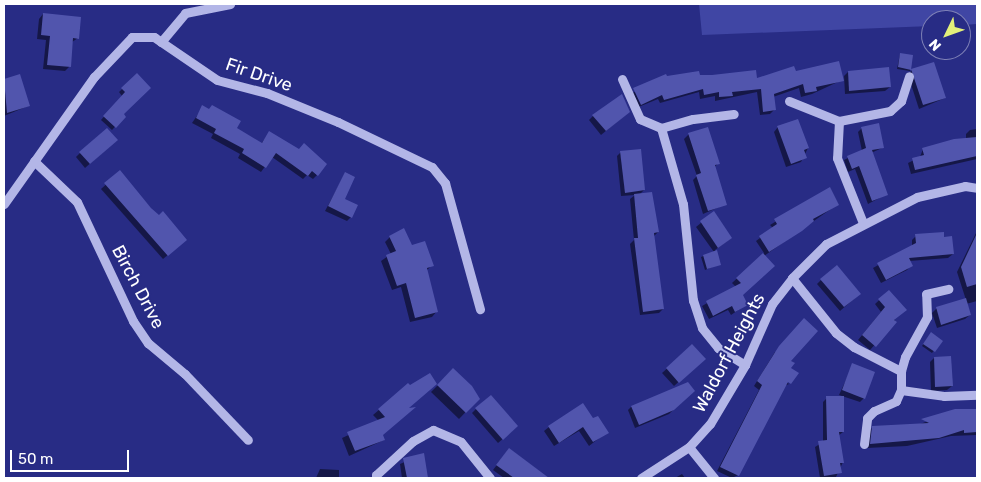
<!DOCTYPE html>
<style>
body{margin:0}
#map{position:relative;width:981px;height:482px;overflow:hidden;background:#282c85;font-family:Rubik,sans-serif}
div>[style]{position:absolute}
[style*='--x']{left:calc(var(--x)*1px);top:calc(var(--y)*1px);width:calc(var(--w)*1px);rotate:calc(var(--a)*1deg)}
.green>*{inset:0;background:#4046a4}
.shadow>*{inset:0;background:#0007}
.building>*{inset:0;background:#5155ad}
.minor>*{height:9px;margin:-4.5px;padding:0 4.5px;transform-origin:4.5px;border-radius:4.5px;background:#b3b6e7}
span{translate:-50% -50%;white-space:nowrap;text-align:center;line-height:1.15;-webkit-text-stroke:4px #282c85;paint-order:stroke}
.street-label{font-size:18px;color:#fff}
.frame{position:absolute;inset:0;border:5px solid #fff;pointer-events:none}
.north{position:absolute;left:921px;top:10px;width:50px;height:50px;box-sizing:border-box;background:#282c85;border:1px solid #7e80b6;border-radius:50%;rotate:228deg;font-size:14px;font-weight:700;line-height:20px;text-align:center;color:#fff}
.north::after{content:'';display:block;margin:auto;width:18px;height:22px;background:#e2ef7a;clip-path:polygon(50% 0,100% 100%,50% 72%,0 100%)}
.scale{position:absolute;left:10px;top:450px;width:119px;height:22px;box-sizing:border-box;border:2px solid #fff;border-top:0;padding-left:6px;font-size:15px;line-height:18px;white-space:nowrap;color:#fff;-webkit-text-stroke:4px #282c85;paint-order:stroke}
</style>
<div id="map">
<div class="green">
<div style="clip-path:polygon(699px 4px,977px 4px,977px 24px,961px 25px,961px 20px,931px 20px,931px 26px,702px 35px)"></div>
</div>
<div class="shadow">
<div style="clip-path:polygon(43px 14px,78px 38px,72px 42px,69px 67px,65px 71px,43px 69px,46px 40px,37px 39px,39px 19px)"></div>
<div style="clip-path:polygon(900px 54px,912px 56px,910px 71px,897px 69px)"></div>
<div style="clip-path:polygon(4px 70px,5px 80px,28px 106px,4px 116px)"></div>
<div style="clip-path:polygon(912px 70px,945px 98px,919px 109px,908px 75px)"></div>
<div style="clip-path:polygon(848px 72px,890px 87px,885px 91px,845px 94px,844px 76px)"></div>
<div style="clip-path:polygon(795px 73px,842px 80px,812px 94px,801px 97px,799px 88px,773px 97px,774px 110px,770px 114px,760px 115px,757px 92px,715px 101px,715px 96px,700px 99px,699px 92px,660px 103px,658px 99px,636px 108px,630px 94px,666px 78px,699px 76px,756px 80px)"></div>
<div style="clip-path:polygon(137px 75px,122px 114px,124px 117px,112px 130px,101px 120px,122px 96px,119px 92px)"></div>
<div style="clip-path:polygon(203px 107px,261px 144px,269px 133px,317px 175px,313px 179px,307px 175px,303px 179px,272px 157px,261px 172px,238px 158px,240px 154px,211px 138px,213px 134px,192px 123px)"></div>
<div style="clip-path:polygon(593px 116px,624px 116px,601px 135px,589px 120px)"></div>
<div style="clip-path:polygon(778px 127px,808px 148px,801px 162px,786px 167px,774px 132px)"></div>
<div style="clip-path:polygon(862px 128px,882px 148px,871px 153px,887px 194px,868px 204px,855px 169px,848px 172px,844px 160px,862px 151px,858px 132px)"></div>
<div style="clip-path:polygon(977px 129px,977px 159px,911px 174px,908px 163px,920px 157px,923px 149px,966px 140px,966px 134px,970px 130px)"></div>
<div style="clip-path:polygon(689px 134px,718px 163px,714px 168px,726px 204px,703px 214px,693px 180px,697px 176px,684px 139px)"></div>
<div style="clip-path:polygon(112px 144px,85px 168px,76px 157px,80px 153px)"></div>
<div style="clip-path:polygon(621px 152px,644px 190px,639px 195px,658px 232px,653px 237px,663px 309px,659px 313px,640px 315px,630px 244px,634px 240px,630px 199px,635px 195px,621px 196px,617px 156px)"></div>
<div style="clip-path:polygon(120px 172px,181px 244px,163px 259px,101px 189px)"></div>
<div style="clip-path:polygon(345px 174px,343px 200px,351px 217px,347px 221px,325px 211px)"></div>
<div style="clip-path:polygon(829px 189px,838px 204px,764px 256px,742px 295px,747px 304px,731px 315px,728px 310px,709px 319px,702px 306px,736px 287px,732px 283px,764px 253px,756px 241px,773px 228px,770px 225px)"></div>
<div style="clip-path:polygon(713px 213px,731px 238px,715px 250px,719px 264px,705px 270px,701px 257px,714px 252px,696px 227px)"></div>
<div style="clip-path:polygon(977px 231px,977px 301px,966px 304px,970px 315px,965px 319px,937px 328px,932px 313px,936px 309px,966px 300px,957px 272px)"></div>
<div style="clip-path:polygon(916px 236px,943px 238px,953px 254px,948px 258px,909px 261px,911px 265px,907px 270px,881px 283px,873px 268px,912px 246px,912px 240px)"></div>
<div style="clip-path:polygon(390px 237px,432px 265px,426px 271px,437px 311px,432px 317px,410px 322px,401px 287px,392px 290px,381px 261px,391px 254px,385px 242px)"></div>
<div style="clip-path:polygon(821px 280px,855px 298px,840px 311px,817px 284px)"></div>
<div style="clip-path:polygon(889px 291px,895px 322px,870px 350px,858px 340px,881px 312px,875px 304px)"></div>
<div style="clip-path:polygon(930px 335px,941px 341px,932px 353px,922px 346px)"></div>
<div style="clip-path:polygon(692px 346px,704px 359px,674px 386px,662px 373px)"></div>
<div style="clip-path:polygon(775px 352px,789px 361px,782px 379px,789px 384px,784px 386px,738px 475px,732px 478px,717px 471px,759px 390px,754px 386px)"></div>
<div style="clip-path:polygon(934px 358px,952px 386px,947px 390px,931px 391px,930px 362px)"></div>
<div style="clip-path:polygon(853px 365px,864px 398px,860px 402px,839px 395px)"></div>
<div style="clip-path:polygon(453px 370px,478px 399px,459px 419px,431px 392px)"></div>
<div style="clip-path:polygon(408px 385px,406px 410px,382px 435px,384px 440px,349px 456px,342px 438px,379px 421px,373px 415px)"></div>
<div style="clip-path:polygon(693px 391px,669px 414px,635px 428px,628px 410px,631px 407px)"></div>
<div style="clip-path:polygon(827px 398px,843px 432px,838px 436px,843px 462px,836px 477px,820px 478px,815px 447px,823px 442px,823px 402px)"></div>
<div style="clip-path:polygon(476px 409px,512px 431px,498px 443px,472px 413px)"></div>
<div style="clip-path:polygon(977px 409px,977px 435px,951px 436px,907px 446px,867px 448px,869px 431px,873px 427px,918px 425px,955px 410px)"></div>
<div style="clip-path:polygon(593px 420px,607px 432px,589px 446px,579px 431px,554px 446px,544px 431px,549px 427px)"></div>
<div style="clip-path:polygon(509px 449px,541px 474px,537px 478px,504px 478px,493px 470px)"></div>
<div style="clip-path:polygon(423px 454px,427px 478px,402px 478px,400px 464px)"></div>
<div style="clip-path:polygon(320px 469px,339px 470px,339px 478px,316px 478px)"></div>
<div style="clip-path:polygon(682px 474px,685px 478px,675px 478px)"></div>
</div>
<div class="building">
<div style="clip-path:polygon(43px 13px,81px 17px,79px 39px,73px 38px,71px 67px,47px 65px,50px 36px,41px 35px)"></div>
<div style="clip-path:polygon(900px 53px,913px 55px,911px 70px,898px 67px)"></div>
<div style="clip-path:polygon(839px 61px,844px 81px,816px 87px,817px 91px,805px 93px,803px 84px,774px 94px,776px 110px,763px 112px,761px 89px,732px 92px,733px 96px,719px 97px,719px 92px,704px 95px,703px 89px,664px 100px,662px 95px,641px 105px,633px 88px,666px 74px,667px 76px,699px 71px,700px 75px,712px 75px,756px 70px,757px 78px,794px 66px,796px 71px)"></div>
<div style="clip-path:polygon(934px 62px,946px 98px,923px 105px,911px 69px)"></div>
<div style="clip-path:polygon(889px 67px,891px 87px,849px 91px,848px 71px)"></div>
<div style="clip-path:polygon(137px 73px,151px 88px,124px 114px,126px 117px,116px 128px,103px 116px,125px 92px,121px 88px)"></div>
<div style="clip-path:polygon(20px 74px,30px 106px,7px 113px,4px 79px)"></div>
<div style="clip-path:polygon(622px 94px,630px 112px,606px 131px,592px 115px)"></div>
<div style="clip-path:polygon(202px 105px,209px 109px,212px 105px,241px 121px,237px 128px,262px 143px,269px 131px,299px 149px,304px 143px,327px 164px,318px 176px,312px 171px,308px 176px,276px 153px,266px 168px,242px 153px,244px 149px,214px 133px,216px 129px,196px 118px)"></div>
<div style="clip-path:polygon(798px 119px,809px 148px,804px 150px,807px 158px,791px 164px,777px 126px)"></div>
<div style="clip-path:polygon(879px 123px,884px 148px,872px 150px,888px 195px,872px 201px,859px 166px,852px 169px,847px 156px,866px 148px,861px 127px)"></div>
<div style="clip-path:polygon(708px 127px,720px 164px,715px 165px,727px 205px,708px 211px,696px 175px,701px 173px,688px 133px)"></div>
<div style="clip-path:polygon(107px 128px,118px 140px,90px 164px,79px 152px)"></div>
<div style="clip-path:polygon(977px 137px,977px 156px,915px 170px,912px 158px,924px 155px,922px 148px,954px 139px)"></div>
<div style="clip-path:polygon(641px 149px,645px 190px,625px 193px,620px 151px)"></div>
<div style="clip-path:polygon(120px 170px,151px 208px,159px 215px,163px 211px,187px 240px,168px 256px,104px 183px)"></div>
<div style="clip-path:polygon(345px 172px,355px 177px,345px 199px,358px 205px,352px 218px,328px 206px)"></div>
<div style="clip-path:polygon(830px 187px,839px 205px,813px 219px,814px 221px,802px 231px,769px 252px,759px 236px,777px 224px,774px 219px)"></div>
<div style="clip-path:polygon(652px 192px,659px 232px,654px 233px,664px 309px,643px 312px,634px 238px,638px 238px,634px 194px)"></div>
<div style="clip-path:polygon(714px 211px,732px 238px,718px 248px,700px 221px)"></div>
<div style="clip-path:polygon(404px 228px,412px 245px,425px 241px,434px 266px,427px 268px,438px 312px,415px 318px,406px 283px,397px 286px,386px 255px,396px 251px,389px 236px)"></div>
<div style="clip-path:polygon(944px 232px,944px 237px,952px 236px,954px 254px,909px 258px,913px 266px,886px 280px,877px 263px,916px 243px,915px 234px)"></div>
<div style="clip-path:polygon(977px 233px,977px 284px,967px 287px,961px 267px)"></div>
<div style="clip-path:polygon(717px 250px,721px 265px,707px 269px,703px 255px)"></div>
<div style="clip-path:polygon(763px 253px,775px 266px,743px 295px,748px 305px,735px 312px,732px 306px,713px 316px,706px 301px,741px 283px,736px 278px)"></div>
<div style="clip-path:polygon(837px 265px,861px 294px,844px 307px,820px 279px)"></div>
<div style="clip-path:polygon(889px 290px,907px 310px,894px 320px,897px 322px,876px 347px,862px 335px,885px 307px,878px 299px)"></div>
<div style="clip-path:polygon(966px 298px,971px 315px,941px 325px,936px 307px)"></div>
<div style="clip-path:polygon(804px 318px,818px 331px,791px 361px,795px 363px,791px 368px,799px 373px,791px 384px,788px 382px,739px 476px,720px 467px,762px 385px,757px 381px,779px 346px)"></div>
<div style="clip-path:polygon(931px 332px,943px 341px,935px 352px,923px 344px)"></div>
<div style="clip-path:polygon(692px 344px,706px 359px,679px 383px,666px 368px)"></div>
<div style="clip-path:polygon(951px 356px,953px 386px,935px 387px,934px 357px)"></div>
<div style="clip-path:polygon(852px 363px,875px 372px,865px 399px,842px 390px)"></div>
<div style="clip-path:polygon(453px 368px,472px 386px,480px 399px,466px 413px,437px 385px)"></div>
<div style="clip-path:polygon(430px 373px,437px 384px,409px 408px,416px 407px,383px 435px,385px 440px,355px 451px,347px 432px,385px 417px,378px 409px,408px 383px,410px 385px)"></div>
<div style="clip-path:polygon(688px 382px,695px 391px,674px 410px,639px 425px,631px 406px)"></div>
<div style="clip-path:polygon(491px 395px,518px 426px,503px 440px,475px 408px)"></div>
<div style="clip-path:polygon(826px 396px,844px 396px,844px 432px,839px 432px,844px 463px,840px 463px,842px 473px,824px 476px,818px 441px,827px 440px)"></div>
<div style="clip-path:polygon(583px 403px,593px 418px,598px 416px,609px 433px,593px 442px,583px 427px,559px 443px,548px 426px)"></div>
<div style="clip-path:polygon(955px 409px,977px 409px,977px 432px,964px 433px,964px 430px,939px 438px,870px 444px,872px 426px,929px 423px,921px 419px)"></div>
<div style="clip-path:polygon(509px 448px,549px 478px,514px 478px,496px 465px)"></div>
<div style="clip-path:polygon(424px 453px,428px 478px,407px 478px,403px 458px)"></div>
</div>
<div class="minor">
<div style="--x:161;--y:42;--w:38;--a:-50"></div>
<div style="--x:185;--y:13;--w:46;--a:-11.3"></div>
<div style="--x:622;--y:79;--w:44;--a:65.8"></div>
<div style="--x:640;--y:119;--w:23;--a:23"></div>
<div style="--x:661;--y:128;--w:33;--a:-16"></div>
<div style="--x:693;--y:119;--w:41;--a:-7"></div>
<div style="--x:789;--y:101;--w:54;--a:21.8"></div>
<div style="--x:839;--y:121;--w:52;--a:-11.1"></div>
<div style="--x:890;--y:111;--w:15;--a:-42"></div>
<div style="--x:901;--y:101;--w:26;--a:-72"></div>
<div style="--x:839;--y:121;--w:37;--a:93"></div>
<div style="--x:837;--y:158;--w:70;--a:68.2"></div>
<div style="--x:661;--y:128;--w:79;--a:73.9"></div>
<div style="--x:683;--y:204;--w:97;--a:84.1"></div>
<div style="--x:693;--y:300;--w:29;--a:72"></div>
<div style="--x:702;--y:328;--w:26;--a:51"></div>
<div style="--x:718;--y:348;--w:32;--a:32"></div>
<div style="--x:34;--y:161;--w:59;--a:43.6"></div>
<div style="--x:77;--y:202;--w:132;--a:64.8"></div>
<div style="--x:133;--y:321;--w:27;--a:56"></div>
<div style="--x:148;--y:343;--w:48;--a:40"></div>
<div style="--x:185;--y:374;--w:91;--a:46.3"></div>
<div style="--x:4;--y:204;--w:156;--a:-54.7"></div>
<div style="--x:94;--y:77;--w:55;--a:-46.5"></div>
<div style="--x:132;--y:37;--w:22;--a:0"></div>
<div style="--x:154;--y:37;--w:76;--a:34.3"></div>
<div style="--x:217;--y:80;--w:52;--a:14.6"></div>
<div style="--x:267;--y:93;--w:77;--a:22.2"></div>
<div style="--x:338;--y:122;--w:104;--a:25.6"></div>
<div style="--x:432;--y:167;--w:21;--a:51"></div>
<div style="--x:445;--y:183;--w:131;--a:74.5"></div>
<div style="--x:792;--y:278;--w:70;--a:51.3"></div>
<div style="--x:836;--y:333;--w:23;--a:38"></div>
<div style="--x:854;--y:347;--w:53;--a:27.1"></div>
<div style="--x:901;--y:371;--w:15;--a:-74"></div>
<div style="--x:905;--y:357;--w:46;--a:-61.2"></div>
<div style="--x:927;--y:317;--w:23;--a:-92"></div>
<div style="--x:926;--y:294;--w:23;--a:-13"></div>
<div style="--x:901;--y:371;--w:19;--a:90"></div>
<div style="--x:901;--y:390;--w:43;--a:7.9"></div>
<div style="--x:944;--y:396;--w:33;--a:-2"></div>
<div style="--x:864;--y:444;--w:26;--a:-83"></div>
<div style="--x:867;--y:418;--w:10;--a:-45"></div>
<div style="--x:874;--y:411;--w:24;--a:-24"></div>
<div style="--x:896;--y:401;--w:12;--a:-66"></div>
<div style="--x:689;--y:447;--w:40;--a:51"></div>
<div style="--x:376;--y:478;--w:3;--a:-90"></div>
<div style="--x:376;--y:475;--w:50;--a:-42.6"></div>
<div style="--x:413;--y:441;--w:23;--a:-29"></div>
<div style="--x:433;--y:430;--w:30;--a:23"></div>
<div style="--x:461;--y:442;--w:46;--a:51.1"></div>
<div style="--x:641;--y:478;--w:57;--a:-32.9"></div>
<div style="--x:689;--y:447;--w:31;--a:-48"></div>
<div style="--x:710;--y:424;--w:69;--a:-59.3"></div>
<div style="--x:745;--y:365;--w:67;--a:-66.1"></div>
<div style="--x:772;--y:304;--w:33;--a:-52"></div>
<div style="--x:792;--y:278;--w:48;--a:-45"></div>
<div style="--x:826;--y:244;--w:102;--a:-27.3"></div>
<div style="--x:917;--y:197;--w:49;--a:-12.9"></div>
<div style="--x:965;--y:186;--w:12;--a:9"></div>
</div>
<div class="street-label">
<span style="left:259px;top:75px;rotate:19deg">Fir Drive</span>
<span style="left:138px;top:287px;rotate:62deg">Birch Drive</span>
<span style="left:729px;top:353px;rotate:-62deg">Waldorf Heights</span>
</div>
<div class="frame"></div>
<div class="north">N</div>
<div class="scale">50 m</div>
</div>
